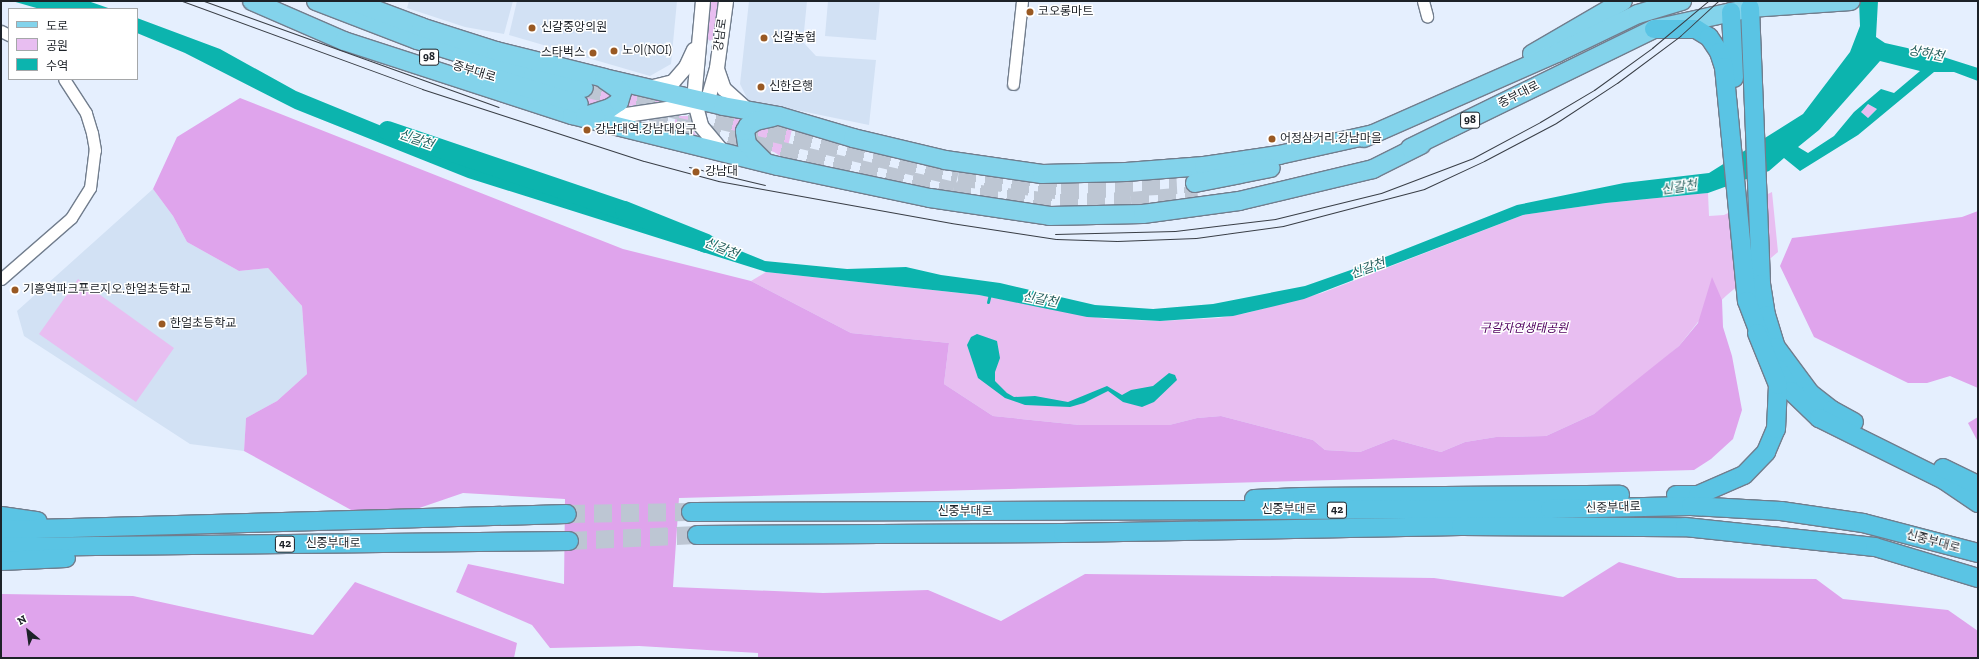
<!DOCTYPE html>
<meta charset="utf-8">
<style>
body{margin:0}
#map{position:relative;width:1979px;height:659px;overflow:hidden;background:#e5effe;font-family:"Zilla Slab","Noto Sans KR",serif}
div>[style]{position:absolute}
[style*='--x']{left:calc(var(--x)*1px);top:calc(var(--y)*1px);width:calc(var(--w)*1px);rotate:calc(var(--a)*1deg)}
.built>*{inset:0;background:#d2e1f4}
.green>*{inset:0;background:#e8bef1}
.forest>*{inset:0;background:#dfa4ec}
.water>*{inset:0;background:#0cb4ae}
.stream>*{height:3px;margin:-1.5px;padding:0 1.5px;transform-origin:1.5px;border-radius:1.5px;background:#0cb4ae}
.river>*{height:19px;margin:-9.5px;padding:0 9.5px;transform-origin:9.5px;border-radius:9.5px;background:#0cb4ae}
.primary-tunnel>*{height:18px;margin-top:-9px;transform-origin:0;background:repeating-linear-gradient(90deg,#bdc6d3 0 18px,transparent 0 27px)}
.trunk-tunnel>*{height:18px;margin-top:-9px;transform-origin:0;background:repeating-linear-gradient(90deg,#bdc6d3 0 18px,transparent 0 27px)}
.roads{filter:drop-shadow(1px 0 #717d8d) drop-shadow(-1px 0 #717d8d) drop-shadow(0 1px #717d8d) drop-shadow(0 -1px #717d8d)}
.minor>*{height:11px;margin:-5.5px;padding:0 5.5px;transform-origin:5.5px;border-radius:5.5px;background:#fff}
.tertiary>*{height:14px;margin:-7px;padding:0 7px;transform-origin:7px;border-radius:7px;background:#fff}
.primary>*{height:18px;margin:-9px;padding:0 9px;transform-origin:9px;border-radius:9px;background:#83d3eb}
.trunk>*{height:18px;margin:-9px;padding:0 9px;transform-origin:9px;border-radius:9px;background:#5ac4e4}
.tram>*{height:1px;margin:-0.5px;padding:0 0.5px;transform-origin:0.5px;border-radius:0.5px;background:#393e46}
.dots>*{width:11px;height:11px;translate:-50% -50%;box-sizing:border-box;border:2px solid #fff;border-radius:50%}
span{translate:-50% -50%;white-space:nowrap;text-align:center;line-height:1.15;-webkit-text-stroke:3px #fff;paint-order:stroke}
.shield-label span{padding:1px 3px;background:#fff;border:1px solid;border-radius:3px;-webkit-text-stroke-width:0}
.shield-label{font-size:11px;color:#1d2228;font-weight:700}
.poi-label{font-size:12px;color:#1d2228}
.left{translate:0 -50%;text-align:left}
.right{translate:-100% -50%;text-align:right}
.street-label{font-size:12px;color:#1d2228}
.park-label{font-size:12px;color:#4f015e;font-style:italic}
.water-label{font-size:13px;color:#28615e;font-style:italic}
.frame{position:absolute;inset:0;border:2px solid #1d2228;pointer-events:none}
.legend{position:absolute;left:8px;top:8px;width:130px;height:72px;box-sizing:border-box;background:#fff;border:1px solid #a5a7a9;margin:0;padding:5px 7px;list-style:none;font-size:12px;color:#1d2228}
.legend li{display:flex;align-items:center;gap:8px;height:20px}
.legend b{width:20px;border:1px solid #a5a7a9}
.north{position:absolute;left:8px;top:611px;width:40px;height:40px;-webkit-text-stroke:3px #fff;paint-order:stroke;rotate:331deg;font-size:11px;font-weight:700;line-height:16px;text-align:center;color:#1d2228}
.north::after{content:'';display:block;margin:auto;width:14px;height:18px;background:#1d2228;clip-path:polygon(50% 0,100% 100%,50% 72%,0 100%)}
</style>
<div id="map">
<div class="built">
<div style="clip-path:polygon(409px 1px,513px 1px,504px 34px,465px 27px,407px 8px)"></div>
<div style="clip-path:polygon(517px 1px,677px 1px,671px 64px,650px 76px,509px 35px)"></div>
<div style="clip-path:polygon(749px 1px,807px 1px,803px 42px,816px 56px,876px 60px,869px 125px,748px 100px,740px 84px)"></div>
<div style="clip-path:polygon(828px 1px,880px 1px,876px 40px,825px 36px)"></div>
<div style="clip-path:polygon(153px 189px,173px 216px,187px 242px,239px 271px,268px 268px,302px 306px,307px 374px,277px 401px,246px 418px,244px 451px,190px 444px,24px 336px,17px 311px)"></div>
</div>
<div class="green">
<div style="clip-path:polygon(709px 1px,719px 1px,715px 37px,710px 41px,705px 36px)"></div>
<div style="clip-path:polygon(587px 77px,612px 89px,612px 98px,607px 103px,580px 108px)"></div>
<div style="clip-path:polygon(630px 92px,664px 101px,622px 107px,628px 102px)"></div>
<div style="clip-path:polygon(1868px 104px,1877px 109px,1868px 118px,1861px 112px)"></div>
<div style="clip-path:polygon(726px 111px,757px 117px,741px 145px,724px 126px)"></div>
<div style="clip-path:polygon(676px 116px,689px 116px,691px 127px,698px 138px,672px 132px)"></div>
<div style="clip-path:polygon(762px 124px,793px 125px,785px 159px,774px 152px,759px 148px,754px 144px,753px 132px)"></div>
<div style="clip-path:polygon(1772px 192px,1778px 252px,1727px 295px,1698px 322px,1679px 346px,1634px 385px,1594px 414px,1546px 436px,1496px 437px,1465px 442px,1441px 452px,1393px 439px,1360px 452px,1325px 450px,1313px 440px,1221px 416px,1197px 418px,1169px 425px,1080px 425px,993px 416px,944px 384px,949px 343px,851px 333px,751px 281px,766px 272px,979px 295px,1106px 319px,1160px 321px,1218px 318px,1247px 313px,1322px 293px,1523px 215px,1606px 203px,1708px 193px,1709px 216px,1724px 215px)"></div>
<div style="clip-path:polygon(78px 279px,174px 348px,136px 402px,39px 334px)"></div>
</div>
<div class="forest">
<div style="clip-path:polygon(240px 98px,623px 249px,751px 281px,851px 333px,949px 343px,944px 384px,993px 416px,1080px 425px,1169px 425px,1197px 418px,1221px 416px,1313px 440px,1325px 450px,1360px 452px,1393px 439px,1441px 452px,1465px 442px,1496px 437px,1546px 436px,1594px 414px,1679px 346px,1698px 323px,1712px 277px,1722px 300px,1723px 327px,1732px 356px,1742px 410px,1733px 439px,1711px 459px,1694px 470px,679px 498px,673px 587px,823px 593px,928px 590px,1001px 621px,1085px 574px,1434px 578px,1563px 597px,1619px 562px,1678px 578px,1816px 579px,1843px 599px,1948px 610px,1978px 631px,1978px 658px,758px 658px,758px 653px,639px 646px,550px 648px,532px 625px,456px 592px,468px 564px,564px 584px,565px 499px,463px 493px,396px 516px,353px 511px,244px 451px,246px 418px,277px 401px,307px 374px,302px 306px,268px 268px,239px 271px,187px 242px,173px 216px,153px 189px,177px 137px)"></div>
<div style="clip-path:polygon(1978px 211px,1978px 388px,1950px 376px,1927px 383px,1908px 383px,1814px 337px,1780px 266px,1792px 238px,1962px 217px)"></div>
<div style="clip-path:polygon(1978px 417px,1978px 442px,1968px 423px)"></div>
<div style="clip-path:polygon(355px 582px,517px 643px,514px 658px,1px 658px,1px 594px,133px 596px,313px 635px)"></div>
</div>
<div class="water">
<div style="clip-path:polygon(12px 1px,88px 1px,111px 9px,40px 9px)"></div>
<div style="clip-path:polygon(evenodd,1859px 1px,1878px 1px,1876px 37px,1885px 43px,1934px 54px,1978px 68px,1978px 81px,1954px 72px,1934px 72px,1858px 135px,1800px 171px,1784px 158px,1769px 171px,1708px 193px,1606px 203px,1523px 215px,1304px 299px,1233px 316px,1160px 321px,1087px 317px,979px 295px,766px 272px,468px 178px,295px 109px,185px 53px,137px 33px,137px 18px,220px 49px,296px 91px,521px 183px,668px 229px,726px 245px,765px 261px,847px 269px,906px 267px,941px 275px,1000px 283px,1095px 305px,1153px 309px,1213px 304px,1305px 286px,1365px 265px,1517px 205px,1624px 183px,1709px 173px,1803px 114px,1850px 52px,1860px 26px,1859px 1px,1880px 61px,1920px 71px,1894px 93px,1881px 89px,1854px 112px,1834px 136px,1808px 153px,1798px 147px,1819px 130px,1880px 61px,1859px 1px,1868px 104px,1877px 109px,1868px 118px,1861px 112px,1868px 104px)"></div>
<div style="clip-path:polygon(977px 334px,997px 341px,1000px 358px,995px 372px,995px 381px,1007px 393px,1014px 397px,1035px 396px,1068px 402px,1107px 386px,1122px 395px,1131px 390px,1153px 386px,1169px 373px,1175px 375px,1177px 380px,1154px 402px,1142px 407px,1123px 402px,1108px 391px,1084px 403px,1070px 407px,1025px 405px,1005px 398px,978px 378px,967px 345px,971px 337px)"></div>
</div>
<div class="stream">
<div style="--x:988;--y:302;--w:8;--a:-76"></div>
</div>
<div class="river">
<div style="--x:387;--y:130;--w:250;--a:18.7"></div>
<div style="--x:624;--y:210;--w:88;--a:21.9"></div>
</div>
<div class="primary-tunnel">
<div style="--x:584;--y:88;--w:384;--a:13.4"></div>
<div style="--x:958;--y:177;--w:104;--a:7.7"></div>
<div style="--x:1061;--y:191;--w:116;--a:-3"></div>
<div style="--x:623;--y:114;--w:339;--a:13.1"></div>
<div style="--x:953;--y:191;--w:108;--a:6.4"></div>
<div style="--x:1060;--y:203;--w:71;--a:-1.6"></div>
<div style="--x:1131;--y:201;--w:67;--a:-5.1"></div>
</div>
<div class="trunk-tunnel">
<div style="--x:567;--y:514;--w:124;--a:-0.9"></div>
<div style="--x:569;--y:541;--w:128;--a:-2.7"></div>
</div>
<div class="roads">
<div class="minor">
<div style="--x:1423;--y:1;--w:16;--a:75"></div>
<div style="--x:1;--y:31;--w:9;--a:27"></div>
<div style="--x:1013;--y:84;--w:83;--a:-83.8"></div>
<div style="--x:1;--y:279;--w:93;--a:-41.1"></div>
<div style="--x:71;--y:218;--w:36;--a:-58"></div>
<div style="--x:90;--y:188;--w:38;--a:-83"></div>
<div style="--x:95;--y:150;--w:17;--a:-100"></div>
<div style="--x:92;--y:133;--w:21;--a:-107"></div>
<div style="--x:86;--y:113;--w:40;--a:-122.9"></div>
</div>
<div class="tertiary">
<div style="--x:703;--y:1;--w:98;--a:95.2"></div>
<div style="--x:694;--y:99;--w:28;--a:75"></div>
<div style="--x:701;--y:126;--w:31;--a:50"></div>
<div style="--x:717;--y:69;--w:21;--a:71"></div>
<div style="--x:724;--y:89;--w:31;--a:42"></div>
<div style="--x:649;--y:88;--w:25;--a:-14"></div>
<div style="--x:673;--y:82;--w:20;--a:-49"></div>
<div style="--x:686;--y:67;--w:19;--a:-65"></div>
<div style="--x:598;--y:117;--w:15;--a:0"></div>
<div style="--x:613;--y:117;--w:95;--a:-8.5"></div>
<div style="--x:707;--y:103;--w:36;--a:-74"></div>
<div style="--x:717;--y:68;--w:68;--a:-82.3"></div>
</div>
<div class="primary">
<div style="--x:252;--y:1;--w:100;--a:23.5"></div>
<div style="--x:344;--y:41;--w:240;--a:18"></div>
<div style="--x:572;--y:115;--w:212;--a:13.9"></div>
<div style="--x:778;--y:166;--w:155;--a:11.9"></div>
<div style="--x:930;--y:198;--w:121;--a:8.5"></div>
<div style="--x:1050;--y:216;--w:93;--a:-1.2"></div>
<div style="--x:1143;--y:214;--w:97;--a:-7.7"></div>
<div style="--x:1239;--y:201;--w:138;--a:-13.4"></div>
<div style="--x:1373;--y:169;--w:54;--a:-26.6"></div>
<div style="--x:316;--y:1;--w:108;--a:21.1"></div>
<div style="--x:417;--y:40;--w:121;--a:17.2"></div>
<div style="--x:533;--y:76;--w:52;--a:13.2"></div>
<div style="--x:352;--y:1;--w:74;--a:20.6"></div>
<div style="--x:421;--y:27;--w:79;--a:17.7"></div>
<div style="--x:496;--y:51;--w:111;--a:14"></div>
<div style="--x:604;--y:78;--w:122;--a:13.2"></div>
<div style="--x:723;--y:106;--w:57;--a:10.1"></div>
<div style="--x:779;--y:116;--w:77;--a:16.6"></div>
<div style="--x:853;--y:138;--w:95;--a:13.4"></div>
<div style="--x:945;--y:160;--w:98;--a:8.2"></div>
<div style="--x:1042;--y:174;--w:84;--a:-1.4"></div>
<div style="--x:1126;--y:172;--w:78;--a:-4.4"></div>
<div style="--x:1204;--y:166;--w:76;--a:-8.3"></div>
<div style="--x:1279;--y:155;--w:97;--a:-12.5"></div>
<div style="--x:1532;--y:54;--w:105;--a:-30.2"></div>
<div style="--x:485;--y:75;--w:98;--a:17.1"></div>
<div style="--x:585;--y:116;--w:26;--a:-18"></div>
<div style="--x:610;--y:108;--w:11;--a:-34"></div>
<div style="--x:619;--y:102;--w:10;--a:-73"></div>
<div style="--x:622;--y:92;--w:21;--a:-145"></div>
<div style="--x:1364;--y:138;--w:211;--a:-23.8"></div>
<div style="--x:1557;--y:53;--w:90;--a:-25.7"></div>
<div style="--x:1638;--y:14;--w:46;--a:-16.5"></div>
<div style="--x:1410;--y:148;--w:271;--a:-26"></div>
<div style="--x:1654;--y:29;--w:98;--a:-12.3"></div>
<div style="--x:1750;--y:8;--w:101;--a:-4"></div>
<div style="--x:764;--y:161;--w:24;--a:-135"></div>
<div style="--x:747;--y:144;--w:13;--a:-99"></div>
<div style="--x:745;--y:131;--w:6;--a:-59"></div>
<div style="--x:748;--y:126;--w:9;--a:-32"></div>
<div style="--x:756;--y:121;--w:17;--a:-13"></div>
<div style="--x:1195;--y:183;--w:77;--a:-11.2"></div>
</div>
<div class="trunk">
<div style="--x:1750;--y:8;--w:276;--a:87.7"></div>
<div style="--x:1761;--y:284;--w:31;--a:81"></div>
<div style="--x:1766;--y:315;--w:34;--a:73"></div>
<div style="--x:1776;--y:347;--w:57;--a:53.5"></div>
<div style="--x:1810;--y:393;--w:28;--a:38"></div>
<div style="--x:1832;--y:410;--w:25;--a:29"></div>
<div style="--x:1731;--y:12;--w:66;--a:87.4"></div>
<div style="--x:1654;--y:29;--w:42;--a:0"></div>
<div style="--x:1696;--y:29;--w:15;--a:32"></div>
<div style="--x:1709;--y:37;--w:18;--a:56"></div>
<div style="--x:1719;--y:52;--w:16;--a:72"></div>
<div style="--x:1724;--y:67;--w:235;--a:84.4"></div>
<div style="--x:1747;--y:301;--w:45;--a:69.1"></div>
<div style="--x:1778;--y:369;--w:26;--a:59"></div>
<div style="--x:1791;--y:391;--w:39;--a:44"></div>
<div style="--x:1819;--y:418;--w:140;--a:26.4"></div>
<div style="--x:1944;--y:480;--w:41;--a:34.1"></div>
<div style="--x:1943;--y:468;--w:39;--a:26"></div>
<div style="--x:1676;--y:495;--w:22;--a:0"></div>
<div style="--x:1698;--y:495;--w:50;--a:-23.5"></div>
<div style="--x:1744;--y:475;--w:32;--a:-46"></div>
<div style="--x:1766;--y:452;--w:25;--a:-67"></div>
<div style="--x:1776;--y:429;--w:44;--a:-87.4"></div>
<div style="--x:1778;--y:385;--w:56;--a:-112"></div>
<div style="--x:1254;--y:499;--w:48;--a:-2.4"></div>
<div style="--x:1302;--y:497;--w:318;--a:-0.4"></div>
<div style="--x:691;--y:512;--w:859;--a:-0.2"></div>
<div style="--x:1550;--y:509;--w:141;--a:-1.2"></div>
<div style="--x:1691;--y:506;--w:90;--a:3.2"></div>
<div style="--x:1781;--y:511;--w:83;--a:8.3"></div>
<div style="--x:1863;--y:523;--w:119;--a:14.6"></div>
<div style="--x:1;--y:516;--w:37;--a:8"></div>
<div style="--x:1;--y:530;--w:566;--a:-1.62"></div>
<div style="--x:697;--y:535;--w:366;--a:-0.3"></div>
<div style="--x:1063;--y:533;--w:398;--a:-1"></div>
<div style="--x:1461;--y:526;--w:224;--a:0.3"></div>
<div style="--x:1685;--y:527;--w:191;--a:6"></div>
<div style="--x:1875;--y:547;--w:108;--a:16.8"></div>
<div style="--x:1;--y:547;--w:568;--a:-0.61"></div>
<div style="--x:1;--y:561;--w:65;--a:-2.6"></div>
</div>
</div>
<div class="tram">
<div style="--x:182;--y:1;--w:256;--a:20.1"></div>
<div style="--x:422;--y:89;--w:233;--a:18"></div>
<div style="--x:644;--y:161;--w:77;--a:15.1"></div>
<div style="--x:718;--y:181;--w:237;--a:10.2"></div>
<div style="--x:951;--y:223;--w:106;--a:8.7"></div>
<div style="--x:1056;--y:239;--w:61;--a:1.9"></div>
<div style="--x:1117;--y:241;--w:79;--a:-2.2"></div>
<div style="--x:1196;--y:238;--w:88;--a:-7.9"></div>
<div style="--x:1283;--y:226;--w:146;--a:-14.7"></div>
<div style="--x:1424;--y:189;--w:66;--a:-25"></div>
<div style="--x:1484;--y:161;--w:81;--a:-27.8"></div>
<div style="--x:1556;--y:123;--w:73;--a:-33.3"></div>
<div style="--x:1617;--y:83;--w:79;--a:-36.7"></div>
<div style="--x:1680;--y:36;--w:52;--a:-42.6"></div>
<div style="--x:204;--y:1;--w:313;--a:19.8"></div>
<div style="--x:689;--y:167;--w:78;--a:13.3"></div>
<div style="--x:1055;--y:234;--w:120;--a:-1.4"></div>
<div style="--x:1175;--y:231;--w:101;--a:-6.8"></div>
<div style="--x:1275;--y:219;--w:109;--a:-13.8"></div>
<div style="--x:1381;--y:193;--w:98;--a:-20.8"></div>
<div style="--x:1473;--y:158;--w:76;--a:-28.2"></div>
<div style="--x:1540;--y:122;--w:63;--a:-30.7"></div>
<div style="--x:1594;--y:90;--w:72;--a:-35.9"></div>
<div style="--x:1652;--y:48;--w:73;--a:-40"></div>
</div>
<div class="dots">
<div style="left:1030px;top:12px;background:#995923"></div>
<div style="left:532px;top:28px;background:#995923"></div>
<div style="left:764px;top:38px;background:#995923"></div>
<div style="left:614px;top:51px;background:#995923"></div>
<div style="left:593px;top:53px;background:#995923"></div>
<div style="left:761px;top:87px;background:#995923"></div>
<div style="left:587px;top:130px;background:#995923"></div>
<div style="left:1272px;top:139px;background:#995923"></div>
<div style="left:696px;top:172px;background:#995923"></div>
<div style="left:15px;top:290px;background:#995923"></div>
<div style="left:162px;top:324px;background:#995923"></div>
</div>
<div class="shield-label">
<span style="left:429px;top:57px">98</span>
<span style="left:1470px;top:120px">98</span>
<span style="left:1337px;top:510px">42</span>
<span style="left:285px;top:544px">42</span>
</div>
<div class="poi-label">
<span class="left" style="left:1038px;top:12px">코오롱마트</span>
<span class="left" style="left:541px;top:28px">신갈중앙의원</span>
<span class="left" style="left:772px;top:38px">신갈농협</span>
<span class="left" style="left:622px;top:51px">노이(NOI)</span>
<span class="right" style="left:585px;top:53px">스타벅스</span>
<span class="left" style="left:769px;top:87px">신한은행</span>
<span class="left" style="left:595px;top:130px">강남대역.강남대입구</span>
<span class="left" style="left:1280px;top:139px">어정삼거리.강남마을</span>
<span class="left" style="left:705px;top:172px">강남대</span>
<span class="left" style="left:23px;top:290px">기흥역파크푸르지오.한얼초등학교</span>
<span class="left" style="left:170px;top:324px">한얼초등학교</span>
</div>
<div class="street-label">
<span style="left:721px;top:35px;rotate:-82deg">강남로</span>
<span style="left:474px;top:72px;rotate:17deg">중부대로</span>
<span style="left:1519px;top:95px;rotate:-27deg">중부대로</span>
<span style="left:1613px;top:508px;rotate:-2deg">신중부대로</span>
<span style="left:1289px;top:510px">신중부대로</span>
<span style="left:965px;top:512px">신중부대로</span>
<span style="left:1933px;top:542px;rotate:15deg">신중부대로</span>
<span style="left:333px;top:544px">신중부대로</span>
</div>
<div class="park-label">
<span style="left:1524px;top:329px">구갈자연생태공원</span>
</div>
<div class="water-label">
<span style="left:1926px;top:54px;rotate:11deg">상하천</span>
<span style="left:416px;top:140px;rotate:19deg">신갈천</span>
<span style="left:1679px;top:188px;rotate:-8deg">신갈천</span>
<span style="left:721px;top:249px;rotate:22deg">신갈천</span>
<span style="left:1368px;top:269px;rotate:-20deg">신갈천</span>
<span style="left:1040px;top:300px;rotate:11deg">신갈천</span>
</div>
<div class="frame"></div>
<ul class="legend">
<li><b style="height:5px;background:#83d3eb"></b>도로</li>
<li><b style="height:11px;background:#e8bef1"></b>공원</li>
<li><b style="height:11px;background:#0cb4ae"></b>수역</li>
</ul>
<div class="north">N</div>
</div>
